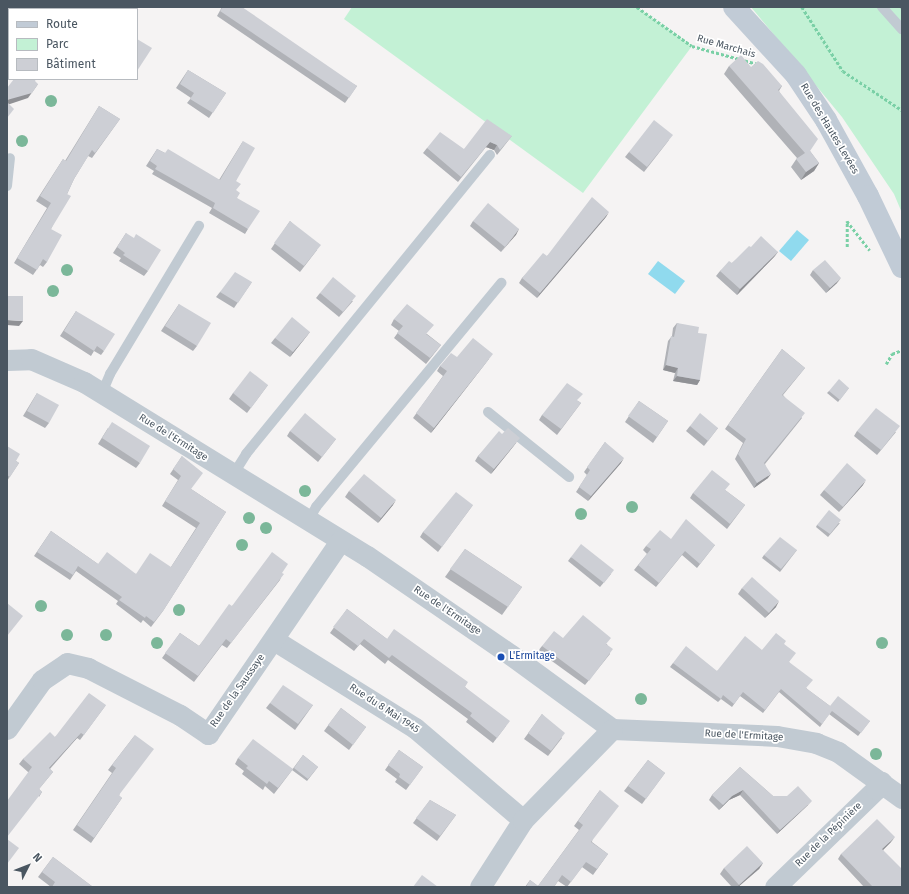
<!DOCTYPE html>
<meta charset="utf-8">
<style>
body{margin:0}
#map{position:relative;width:909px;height:894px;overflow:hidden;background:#f5f3f3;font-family:"Fira Sans",sans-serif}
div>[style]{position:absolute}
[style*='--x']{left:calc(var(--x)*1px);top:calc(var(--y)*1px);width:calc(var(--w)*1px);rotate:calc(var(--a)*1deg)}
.green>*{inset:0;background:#c3f1d5}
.water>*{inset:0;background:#90daee}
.path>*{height:2.5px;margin-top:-1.25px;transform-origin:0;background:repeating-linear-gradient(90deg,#7ad0a6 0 3px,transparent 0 5px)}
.lane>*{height:10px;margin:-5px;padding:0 5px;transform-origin:5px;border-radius:5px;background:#c1cad2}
.street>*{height:21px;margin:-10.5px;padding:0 10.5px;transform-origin:10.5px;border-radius:10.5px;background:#c1cad2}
.secondary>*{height:22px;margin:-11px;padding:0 11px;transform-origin:11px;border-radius:11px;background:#c1cbd6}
.trees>*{width:12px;height:12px;margin:-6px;border-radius:50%;background:#7bb799}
.wall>*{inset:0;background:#b0b2b7}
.shaded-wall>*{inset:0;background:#909195}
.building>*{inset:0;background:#cdcfd5}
.dots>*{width:11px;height:11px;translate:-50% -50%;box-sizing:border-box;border:2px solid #fff;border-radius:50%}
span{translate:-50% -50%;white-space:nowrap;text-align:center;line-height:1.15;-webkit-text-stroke:3.5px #fff;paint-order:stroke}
.street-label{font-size:10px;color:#4a5661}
.transit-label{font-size:10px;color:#164399}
.left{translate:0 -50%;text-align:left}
.frame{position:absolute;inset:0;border:8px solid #4a5661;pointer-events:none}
.legend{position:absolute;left:8px;top:8px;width:130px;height:72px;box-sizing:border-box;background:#fff;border:1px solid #b7bbc0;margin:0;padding:5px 7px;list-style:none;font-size:12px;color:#4a5661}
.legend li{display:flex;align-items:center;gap:8px;height:20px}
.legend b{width:20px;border:1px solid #b7bbc0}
.north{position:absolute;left:8px;top:846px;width:40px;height:40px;-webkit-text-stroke:3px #fff;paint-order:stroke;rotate:48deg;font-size:11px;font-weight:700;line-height:16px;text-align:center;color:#4a5661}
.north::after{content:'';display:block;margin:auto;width:14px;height:18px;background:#4a5661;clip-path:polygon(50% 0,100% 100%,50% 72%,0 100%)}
</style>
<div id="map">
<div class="green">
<div style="clip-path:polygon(59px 7px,93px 7px,93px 9px,63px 9px)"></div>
<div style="clip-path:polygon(352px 7px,637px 7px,692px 46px,583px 193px,344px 19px)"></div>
<div style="clip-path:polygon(751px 7px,902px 7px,902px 213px,894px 194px,842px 117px)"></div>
</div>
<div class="water">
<div style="clip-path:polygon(797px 230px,809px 240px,791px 261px,779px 251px)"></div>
<div style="clip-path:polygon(658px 261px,685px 281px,675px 294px,648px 274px)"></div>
</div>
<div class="path">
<div style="--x:637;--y:7;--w:67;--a:35.3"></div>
<div style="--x:692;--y:46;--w:68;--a:15.3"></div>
<div style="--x:802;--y:7;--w:76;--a:57.4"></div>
<div style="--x:843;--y:71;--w:71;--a:33.5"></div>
<div style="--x:847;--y:247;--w:26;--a:-90"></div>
<div style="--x:847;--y:221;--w:37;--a:52"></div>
<div style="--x:886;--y:364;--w:12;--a:-59"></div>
<div style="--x:892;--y:354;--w:11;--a:-22"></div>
</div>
<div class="lane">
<div style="--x:882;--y:7;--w:30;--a:48"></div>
<div style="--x:7;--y:186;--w:28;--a:-84"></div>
<div style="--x:102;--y:393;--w:21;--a:-67"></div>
<div style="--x:110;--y:374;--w:173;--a:-59"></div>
<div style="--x:488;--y:412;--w:104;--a:38.7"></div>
<div style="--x:233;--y:475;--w:25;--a:-58"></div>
<div style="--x:246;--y:454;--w:386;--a:-50.8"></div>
<div style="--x:308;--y:521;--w:16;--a:-60"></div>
<div style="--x:316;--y:507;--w:291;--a:-50.4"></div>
</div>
<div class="street">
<div style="--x:7;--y:360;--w:24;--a:-2"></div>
<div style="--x:31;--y:359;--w:58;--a:23.5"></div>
<div style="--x:84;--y:382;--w:332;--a:31.6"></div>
<div style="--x:367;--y:556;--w:175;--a:34.5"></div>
<div style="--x:511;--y:655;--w:125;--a:36.2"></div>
<div style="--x:612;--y:729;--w:165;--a:2.4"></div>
<div style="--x:777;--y:736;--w:40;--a:10"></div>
<div style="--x:816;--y:743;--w:24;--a:22"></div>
<div style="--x:838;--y:752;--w:79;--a:35.7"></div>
<div style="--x:274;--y:640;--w:166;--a:32"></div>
<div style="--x:415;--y:728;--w:142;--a:40.4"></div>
<div style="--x:7;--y:729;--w:60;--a:-54.5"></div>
<div style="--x:42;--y:680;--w:30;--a:-34"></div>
<div style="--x:67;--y:663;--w:22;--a:13"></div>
<div style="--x:88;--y:668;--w:103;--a:27.1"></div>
<div style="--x:180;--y:715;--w:34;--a:34"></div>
<div style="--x:208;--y:734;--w:234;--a:-55.6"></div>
<div style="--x:480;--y:887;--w:80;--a:-57.3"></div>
<div style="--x:523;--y:820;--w:127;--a:-45.6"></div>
<div style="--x:775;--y:887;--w:141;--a:-44.1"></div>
<div style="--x:876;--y:789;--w:9;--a:-54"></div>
</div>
<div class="secondary">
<div style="--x:734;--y:7;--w:92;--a:47.6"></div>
<div style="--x:796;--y:75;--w:54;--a:56.3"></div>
<div style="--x:826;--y:120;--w:87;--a:61.1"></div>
<div style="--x:868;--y:196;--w:79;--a:64.4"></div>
</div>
<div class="trees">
<div style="left:51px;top:101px"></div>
<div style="left:22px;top:141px"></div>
<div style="left:67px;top:270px"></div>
<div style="left:53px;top:291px"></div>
<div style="left:305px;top:491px"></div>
<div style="left:632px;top:507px"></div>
<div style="left:581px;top:514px"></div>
<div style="left:249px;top:518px"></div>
<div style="left:266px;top:528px"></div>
<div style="left:242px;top:545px"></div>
<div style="left:41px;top:606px"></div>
<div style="left:179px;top:610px"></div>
<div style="left:67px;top:635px"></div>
<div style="left:106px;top:635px"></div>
<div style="left:157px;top:643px"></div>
<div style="left:882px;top:643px"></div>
<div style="left:641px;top:699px"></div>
<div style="left:876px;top:754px"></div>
</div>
<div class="wall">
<div style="clip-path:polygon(222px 7px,357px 86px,345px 103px,217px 16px)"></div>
<div style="clip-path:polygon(899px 7px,902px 7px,902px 10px)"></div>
<div style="clip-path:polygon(729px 66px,751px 67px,782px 86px,779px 91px,810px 151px,819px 163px,814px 171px,801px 180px,791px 167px,797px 158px,724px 74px)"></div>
<div style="clip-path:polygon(188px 70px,226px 93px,209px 118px,187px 103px,191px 98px,176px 88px)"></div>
<div style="clip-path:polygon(99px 106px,120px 119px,92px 158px,88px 156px,74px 179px,51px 229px,47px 262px,43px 267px,40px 265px,33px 275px,14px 263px,47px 208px,36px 201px,63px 159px,65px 161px)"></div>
<div style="clip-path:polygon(512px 136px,497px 155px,494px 150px,486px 147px,458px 182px,423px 153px,427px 148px,464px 149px)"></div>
<div style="clip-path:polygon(669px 140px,644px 172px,625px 157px,629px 152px)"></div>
<div style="clip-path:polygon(243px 141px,236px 181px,236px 190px,237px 198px,248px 229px,245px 234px,209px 213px,212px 208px,152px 174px,154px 171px,146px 166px,157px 149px,219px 180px)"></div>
<div style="clip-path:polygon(606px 217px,537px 298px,519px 283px,522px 278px,547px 256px)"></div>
<div style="clip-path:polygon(290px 221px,317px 250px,300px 272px,271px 249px)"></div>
<div style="clip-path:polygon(473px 221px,519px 229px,501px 252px,470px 226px)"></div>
<div style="clip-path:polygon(126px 233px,148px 271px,144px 276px,119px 261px,121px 258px,113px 253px)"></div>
<div style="clip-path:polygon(751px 247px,778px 252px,774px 257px,737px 295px,716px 276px,720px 271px,732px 263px)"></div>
<div style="clip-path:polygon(813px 270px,837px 283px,826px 293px,810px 275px)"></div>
<div style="clip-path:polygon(252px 282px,234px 308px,216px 297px,220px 292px)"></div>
<div style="clip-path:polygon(320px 293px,353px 301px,339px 317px,316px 298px)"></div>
<div style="clip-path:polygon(179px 304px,197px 346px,193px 351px,161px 331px)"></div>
<div style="clip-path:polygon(76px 311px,104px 351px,101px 355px,94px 351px,91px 356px,60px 336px)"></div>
<div style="clip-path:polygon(394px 319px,427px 334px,441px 345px,426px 364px,394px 338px,399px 331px,391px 325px)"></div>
<div style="clip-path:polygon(677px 323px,698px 333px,700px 380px,697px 385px,673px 381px,675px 373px,663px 370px,668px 341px,672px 336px,673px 328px)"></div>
<div style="clip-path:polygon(310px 332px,290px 357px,271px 343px,275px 338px)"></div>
<div style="clip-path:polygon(782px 349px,805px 368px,783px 395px,802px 418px,765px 464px,768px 478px,754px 488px,735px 459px,743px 443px,725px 429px)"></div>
<div style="clip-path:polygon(457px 357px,489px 359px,431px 433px,413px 418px,443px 376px,437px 371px,440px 366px)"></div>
<div style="clip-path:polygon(268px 385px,247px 413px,229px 399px,233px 393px)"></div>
<div style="clip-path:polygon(849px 388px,838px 402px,827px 393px,829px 391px)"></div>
<div style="clip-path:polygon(37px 393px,49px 423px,45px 428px,23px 416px)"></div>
<div style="clip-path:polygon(578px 401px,581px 403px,557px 435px,539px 420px,542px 415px)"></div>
<div style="clip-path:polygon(639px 401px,668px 421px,653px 443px,625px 422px)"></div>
<div style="clip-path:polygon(690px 426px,718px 428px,704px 446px,686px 431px)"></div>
<div style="clip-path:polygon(108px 428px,140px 463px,136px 468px,98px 444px)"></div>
<div style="clip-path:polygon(290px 431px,336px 439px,318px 462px,287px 436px)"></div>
<div style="clip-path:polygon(857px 431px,896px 432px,877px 455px,854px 436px)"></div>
<div style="clip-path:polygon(502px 434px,516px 443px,491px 474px,475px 461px,478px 456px)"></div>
<div style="clip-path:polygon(605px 442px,621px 463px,588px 501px,576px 492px,587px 475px,584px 472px)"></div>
<div style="clip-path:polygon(7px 447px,16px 461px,19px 463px,7px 481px)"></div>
<div style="clip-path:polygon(182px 456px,191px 489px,226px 512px,163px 611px,151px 627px,143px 620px,141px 623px,116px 604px,118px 601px,76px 571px,70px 580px,34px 556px,51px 531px,98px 564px,136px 574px,171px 567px,196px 528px,162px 506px,178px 480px,170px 474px)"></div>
<div style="clip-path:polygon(863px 485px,839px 512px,820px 495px,824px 490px)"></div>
<div style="clip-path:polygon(725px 490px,745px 505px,727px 529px,690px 498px,693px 493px)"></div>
<div style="clip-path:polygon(349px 491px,393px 505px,378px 523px,345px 497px)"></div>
<div style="clip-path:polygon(473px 505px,438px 552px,420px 537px,423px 532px)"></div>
<div style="clip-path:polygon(840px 523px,828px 537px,816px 527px,817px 525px)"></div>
<div style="clip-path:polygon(671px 539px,715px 545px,697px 568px,682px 555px,656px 587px,634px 570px,647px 554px,643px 550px,646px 546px)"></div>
<div style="clip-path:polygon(465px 549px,522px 587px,502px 615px,445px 577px)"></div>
<div style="clip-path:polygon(797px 550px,780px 572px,762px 558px,764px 555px)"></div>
<div style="clip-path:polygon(571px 557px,611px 574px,600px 587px,568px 561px)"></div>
<div style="clip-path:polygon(282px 573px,280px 580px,227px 648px,222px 645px,194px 682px,162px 658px,180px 633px,199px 646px,232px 606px)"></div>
<div style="clip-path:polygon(742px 588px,776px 607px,765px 618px,738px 594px)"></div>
<div style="clip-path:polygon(347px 609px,387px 639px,465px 687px,506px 726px,493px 743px,466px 722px,468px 719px,388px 660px,385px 664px,360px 644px,354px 651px,330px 633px)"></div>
<div style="clip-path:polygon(563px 638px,607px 644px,610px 654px,585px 685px,538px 651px,542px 646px)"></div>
<div style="clip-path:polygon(784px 644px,789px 662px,807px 689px,830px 706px,870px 721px,858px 736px,829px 714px,820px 727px,779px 692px,763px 713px,740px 696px,732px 707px,721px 699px,718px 702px,670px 667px,673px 663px,717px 671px,762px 650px)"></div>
<div style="clip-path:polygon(270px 703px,313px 705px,295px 730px,266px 708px)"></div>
<div style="clip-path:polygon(106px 705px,80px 740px,77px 738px,50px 769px,53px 772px,39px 789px,42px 792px,39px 797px,28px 772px,19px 764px,23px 759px,55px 737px)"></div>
<div style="clip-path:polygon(341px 708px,366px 727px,349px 750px,324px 731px)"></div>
<div style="clip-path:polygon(542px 714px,562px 738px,548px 756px,524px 739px)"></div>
<div style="clip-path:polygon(135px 735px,119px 796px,122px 798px,91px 843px,73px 830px,112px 773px,108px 770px)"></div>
<div style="clip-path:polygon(399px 750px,423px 767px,406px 790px,395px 782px,397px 779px,385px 770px)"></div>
<div style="clip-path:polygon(303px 755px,318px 767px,307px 781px,292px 770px)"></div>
<div style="clip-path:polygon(238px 758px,293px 769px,274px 794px,265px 786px,263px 790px,242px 774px,244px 771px,235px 764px)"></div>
<div style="clip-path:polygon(648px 760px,665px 773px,642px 804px,624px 791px)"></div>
<div style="clip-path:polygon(740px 767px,773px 796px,808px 805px,777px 834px,740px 795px,729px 800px,719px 810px,709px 800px,712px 795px)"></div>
<div style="clip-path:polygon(600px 790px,592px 842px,608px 854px,593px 875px,582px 867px,567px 887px,558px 881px,554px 887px,525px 887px,530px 880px,538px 886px,579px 830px,574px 826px)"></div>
<div style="clip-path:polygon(430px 800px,456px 815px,437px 841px,413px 823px)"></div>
<div style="clip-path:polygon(891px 842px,883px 850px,902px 882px,902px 886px,901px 887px,864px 887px,838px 859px,841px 854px)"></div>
<div style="clip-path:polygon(53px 857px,93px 887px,51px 887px,38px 877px)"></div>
<div style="clip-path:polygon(763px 863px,759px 869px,738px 887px,732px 887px,720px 874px,724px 868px)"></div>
</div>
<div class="shaded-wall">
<div style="clip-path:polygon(38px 84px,28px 98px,7px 105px,7px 100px)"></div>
<div style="clip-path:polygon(490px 142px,497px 145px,494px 150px,486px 147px,458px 182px)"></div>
<div style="clip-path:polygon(819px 163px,814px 171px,801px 180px,806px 172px)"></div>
<div style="clip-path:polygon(609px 212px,606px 217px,537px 298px,540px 293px)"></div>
<div style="clip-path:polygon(519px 229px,516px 235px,501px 252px,505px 247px)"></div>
<div style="clip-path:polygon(778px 252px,774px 257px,737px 295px,740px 289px)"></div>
<div style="clip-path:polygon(841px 278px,837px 283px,826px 293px,830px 288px)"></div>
<div style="clip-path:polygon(7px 320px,23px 321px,19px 326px,7px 325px)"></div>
<div style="clip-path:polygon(310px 332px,290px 357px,293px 352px)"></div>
<div style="clip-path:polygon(493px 354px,489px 359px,431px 433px,434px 428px)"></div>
<div style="clip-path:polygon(666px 365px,678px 368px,675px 373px,663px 370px)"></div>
<div style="clip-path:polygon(677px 376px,700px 380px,697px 385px,673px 381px)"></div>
<div style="clip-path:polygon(520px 438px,516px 443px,491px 474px,494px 469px)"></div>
<div style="clip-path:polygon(624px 458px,621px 463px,588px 501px,591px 496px)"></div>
<div style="clip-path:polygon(771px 474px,768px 478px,754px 488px,757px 483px)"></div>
<div style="clip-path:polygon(866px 480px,863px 485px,839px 512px,843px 507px)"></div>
<div style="clip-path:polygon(396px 500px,393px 505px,378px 523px,381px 518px)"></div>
<div style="clip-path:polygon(779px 601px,776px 607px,765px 618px,769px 613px)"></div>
<div style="clip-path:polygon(81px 733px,77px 738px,45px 773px,49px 768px)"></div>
<div style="clip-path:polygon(743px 790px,740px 795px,729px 800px,719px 810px,723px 805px,732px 796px)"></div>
<div style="clip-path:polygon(812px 801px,808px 805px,777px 834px,780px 830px)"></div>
<div style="clip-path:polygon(895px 837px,891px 842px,879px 854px,882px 849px)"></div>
<div style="clip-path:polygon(763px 863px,759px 869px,738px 887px,737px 887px,739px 885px)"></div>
</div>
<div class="building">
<div style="clip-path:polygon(223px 7px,242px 7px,357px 86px,349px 98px,220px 11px)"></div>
<div style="clip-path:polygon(137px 39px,152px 48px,137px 71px)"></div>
<div style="clip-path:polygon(741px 55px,751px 67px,758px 61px,763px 64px,782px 86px,778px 90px,818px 139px,810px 151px,819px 163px,806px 172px,796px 159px,805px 153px,729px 66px)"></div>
<div style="clip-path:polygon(188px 70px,226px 93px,213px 113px,190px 99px,194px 93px,180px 84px)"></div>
<div style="clip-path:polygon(14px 79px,36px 79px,35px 81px,38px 84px,32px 93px,7px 100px,7px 88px)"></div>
<div style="clip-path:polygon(7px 102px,14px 109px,7px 118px)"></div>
<div style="clip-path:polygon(99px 106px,120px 119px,95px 153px,92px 150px,74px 179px,67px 194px,71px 196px,51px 229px,62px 235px,47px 262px,43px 259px,37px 270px,17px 258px,51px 203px,40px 196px,63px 159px,66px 161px)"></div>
<div style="clip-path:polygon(487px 119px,512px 136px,500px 150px,497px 145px,490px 142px,461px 177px,427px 148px,440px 132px,464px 149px)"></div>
<div style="clip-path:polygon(654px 120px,673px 135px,647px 167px,629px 152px)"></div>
<div style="clip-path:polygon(243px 141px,255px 148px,236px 181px,241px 184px,236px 190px,240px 193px,237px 198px,260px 211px,248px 229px,213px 208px,215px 203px,155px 169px,157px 166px,150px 161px,157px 149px,165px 153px,168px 149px,220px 180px)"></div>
<div style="clip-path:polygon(592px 197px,609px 212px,540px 293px,522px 278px,543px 253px,547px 256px)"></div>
<div style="clip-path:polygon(488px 203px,519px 229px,505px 247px,473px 221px)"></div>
<div style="clip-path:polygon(290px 221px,321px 245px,304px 266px,274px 243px)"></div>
<div style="clip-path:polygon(126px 233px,134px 238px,136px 234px,161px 250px,148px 271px,123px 255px,125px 253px,117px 247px)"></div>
<div style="clip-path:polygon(761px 236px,778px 252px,740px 289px,720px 271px,729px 261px,732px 263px,749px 246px,751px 247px)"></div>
<div style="clip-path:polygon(825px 260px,841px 278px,830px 288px,813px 270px)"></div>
<div style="clip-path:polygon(235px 272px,252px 282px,238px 303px,220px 292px)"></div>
<div style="clip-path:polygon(333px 277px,356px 296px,343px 312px,320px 293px)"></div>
<div style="clip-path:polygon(7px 296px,23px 296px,23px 321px,7px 320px)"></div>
<div style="clip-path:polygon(179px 304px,211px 323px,197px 346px,165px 326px)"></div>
<div style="clip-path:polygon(407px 304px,434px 325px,426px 334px,441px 345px,430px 358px,397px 333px,403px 326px,394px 319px)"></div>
<div style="clip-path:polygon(76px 311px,115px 334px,104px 351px,97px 346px,94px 351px,64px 331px)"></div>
<div style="clip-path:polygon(292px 317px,310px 332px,293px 352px,275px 338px)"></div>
<div style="clip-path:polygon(677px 323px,699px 327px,698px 333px,707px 334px,700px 380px,677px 376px,678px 368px,666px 365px,671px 336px,674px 337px)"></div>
<div style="clip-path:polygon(473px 338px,493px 354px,434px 428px,416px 413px,447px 371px,440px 366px,451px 353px,457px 357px)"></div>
<div style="clip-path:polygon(782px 349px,805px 368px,782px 395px,805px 413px,764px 463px,771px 474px,757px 483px,738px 454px,746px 439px,728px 425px)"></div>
<div style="clip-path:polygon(250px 371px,268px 385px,251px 408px,233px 393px)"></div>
<div style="clip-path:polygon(839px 379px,849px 388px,840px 400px,829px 391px)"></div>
<div style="clip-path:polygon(567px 383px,583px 394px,577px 400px,581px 403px,561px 429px,542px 415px)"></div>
<div style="clip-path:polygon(37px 393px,59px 405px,49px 423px,27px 411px)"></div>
<div style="clip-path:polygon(639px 401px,668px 421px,657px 437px,628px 416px)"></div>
<div style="clip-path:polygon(876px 408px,900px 426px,881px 450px,857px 431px)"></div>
<div style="clip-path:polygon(305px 413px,336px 439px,322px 457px,290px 431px)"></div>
<div style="clip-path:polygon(700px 413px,718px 428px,708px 441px,690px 426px)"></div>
<div style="clip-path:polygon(112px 422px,150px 446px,140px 463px,102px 438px)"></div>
<div style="clip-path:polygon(508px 428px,520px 438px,494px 469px,478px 456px,499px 431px,502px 434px)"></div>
<div style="clip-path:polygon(605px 442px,624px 458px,591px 496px,579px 487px,590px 470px,587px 467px)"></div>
<div style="clip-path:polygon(7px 446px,20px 454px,16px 461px,19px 463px,10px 477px,7px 475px)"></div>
<div style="clip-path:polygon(182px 456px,203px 473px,191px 489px,226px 512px,163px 611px,154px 622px,146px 616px,145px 618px,119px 600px,122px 597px,78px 566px,73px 575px,37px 552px,51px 531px,98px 564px,107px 552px,136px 574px,150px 553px,171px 567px,200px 523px,165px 501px,181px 476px,173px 469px)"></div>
<div style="clip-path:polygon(847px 463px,866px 480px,843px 507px,824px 490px)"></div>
<div style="clip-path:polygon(712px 470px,730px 484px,725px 490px,745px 505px,730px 524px,693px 493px)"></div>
<div style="clip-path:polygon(364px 474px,396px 500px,381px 518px,349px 491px)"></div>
<div style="clip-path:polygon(456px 492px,473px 505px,442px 547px,423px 532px)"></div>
<div style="clip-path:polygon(829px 510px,841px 520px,830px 534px,817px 525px)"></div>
<div style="clip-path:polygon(686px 519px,715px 545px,700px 564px,685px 551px,659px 583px,638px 565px,651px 549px,646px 546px,660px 530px,671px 539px)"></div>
<div style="clip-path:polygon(780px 537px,797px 550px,781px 569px,764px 555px)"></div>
<div style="clip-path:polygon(581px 544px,614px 570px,604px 583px,571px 557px)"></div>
<div style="clip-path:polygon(465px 549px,522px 587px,508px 607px,450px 569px)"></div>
<div style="clip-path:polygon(272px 552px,288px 564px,282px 573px,284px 574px,231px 643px,226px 639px,198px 676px,165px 653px,180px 633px,199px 646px,229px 604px,232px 606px)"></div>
<div style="clip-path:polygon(752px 577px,779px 601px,769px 613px,742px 588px)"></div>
<div style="clip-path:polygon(7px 603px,23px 616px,7px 636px)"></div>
<div style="clip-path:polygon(347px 609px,387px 639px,394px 629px,468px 682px,465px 687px,510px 721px,497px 738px,470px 716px,472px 713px,392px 655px,389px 658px,364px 639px,358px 646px,333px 627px)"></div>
<div style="clip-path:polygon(583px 615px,611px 638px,606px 644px,613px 649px,589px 681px,542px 646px,554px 631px,563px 638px)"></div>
<div style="clip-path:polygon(776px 633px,786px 641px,784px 644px,796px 653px,789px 662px,813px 680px,806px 688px,830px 706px,838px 696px,870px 721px,861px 733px,832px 711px,822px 724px,781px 689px,765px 710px,743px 692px,734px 704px,723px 695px,721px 699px,673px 663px,686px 646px,717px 671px,745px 636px,762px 650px)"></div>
<div style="clip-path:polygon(283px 685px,313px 705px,298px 724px,270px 703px)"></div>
<div style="clip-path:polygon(89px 693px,106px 705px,84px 735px,81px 733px,49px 768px,53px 772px,39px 789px,42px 792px,7px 837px,7px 801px,32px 767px,23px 759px,50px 732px,55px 737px)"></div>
<div style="clip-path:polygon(341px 708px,366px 727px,353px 745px,328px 725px)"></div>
<div style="clip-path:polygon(542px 714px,565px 733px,551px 751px,528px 733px)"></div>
<div style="clip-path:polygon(135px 735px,154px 749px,119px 795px,122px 798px,94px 838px,77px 825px,116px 768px,112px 765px)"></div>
<div style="clip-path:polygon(253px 739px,293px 769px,278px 788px,269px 781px,267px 784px,246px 768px,248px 766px,238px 758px)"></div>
<div style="clip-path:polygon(399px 750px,423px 767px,410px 785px,399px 777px,400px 774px,388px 765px)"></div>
<div style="clip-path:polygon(303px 755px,318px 767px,308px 779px,294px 768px)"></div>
<div style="clip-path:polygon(648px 760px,665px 773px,646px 799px,628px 786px)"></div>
<div style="clip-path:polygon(740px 767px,773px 796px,787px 796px,798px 786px,812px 801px,780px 830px,743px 790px,732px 796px,723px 805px,712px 795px)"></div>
<div style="clip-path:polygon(600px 790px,619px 806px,591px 842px,608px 854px,597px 869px,586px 862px,571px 882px,562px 875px,554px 887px,526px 887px,530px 880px,538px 886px,583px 825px,578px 821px)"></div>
<div style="clip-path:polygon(430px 800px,456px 815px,440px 836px,416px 818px)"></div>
<div style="clip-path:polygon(877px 819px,895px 837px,882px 849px,902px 869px,902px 880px,901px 881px,902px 882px,902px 885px,900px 887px,873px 887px,841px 854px)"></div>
<div style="clip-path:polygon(7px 839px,19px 848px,7px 864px)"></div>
<div style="clip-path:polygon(747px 846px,763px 863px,739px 885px,724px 868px)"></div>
<div style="clip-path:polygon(53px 857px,93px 887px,52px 887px,55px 882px,42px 872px)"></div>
<div style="clip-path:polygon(422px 875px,438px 887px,413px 887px)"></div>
</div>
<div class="dots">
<div style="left:501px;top:657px;background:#1a4fb4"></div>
</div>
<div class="street-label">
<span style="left:726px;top:47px;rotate:16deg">Rue Marchais</span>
<span style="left:829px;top:129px;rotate:59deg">Rue des Hautes Levées</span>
<span style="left:173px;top:438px;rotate:32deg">Rue de l'Ermitage</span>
<span style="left:447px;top:611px;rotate:34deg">Rue de l'Ermitage</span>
<span style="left:238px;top:691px;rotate:-55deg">Rue de la Saussaye</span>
<span style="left:384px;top:709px;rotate:33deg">Rue du 8 Mai 1945</span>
<span style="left:744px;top:736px;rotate:3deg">Rue de l'Ermitage</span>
<span style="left:829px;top:835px;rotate:-44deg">Rue de la Pépinière</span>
</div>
<div class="transit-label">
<span class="left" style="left:509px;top:657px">L'Ermitage</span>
</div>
<div class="frame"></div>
<ul class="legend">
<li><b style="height:5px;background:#c1cbd6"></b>Route</li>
<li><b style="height:11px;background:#c3f1d5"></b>Parc</li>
<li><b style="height:11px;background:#cdcfd5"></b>Bâtiment</li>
</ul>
<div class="north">N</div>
</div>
